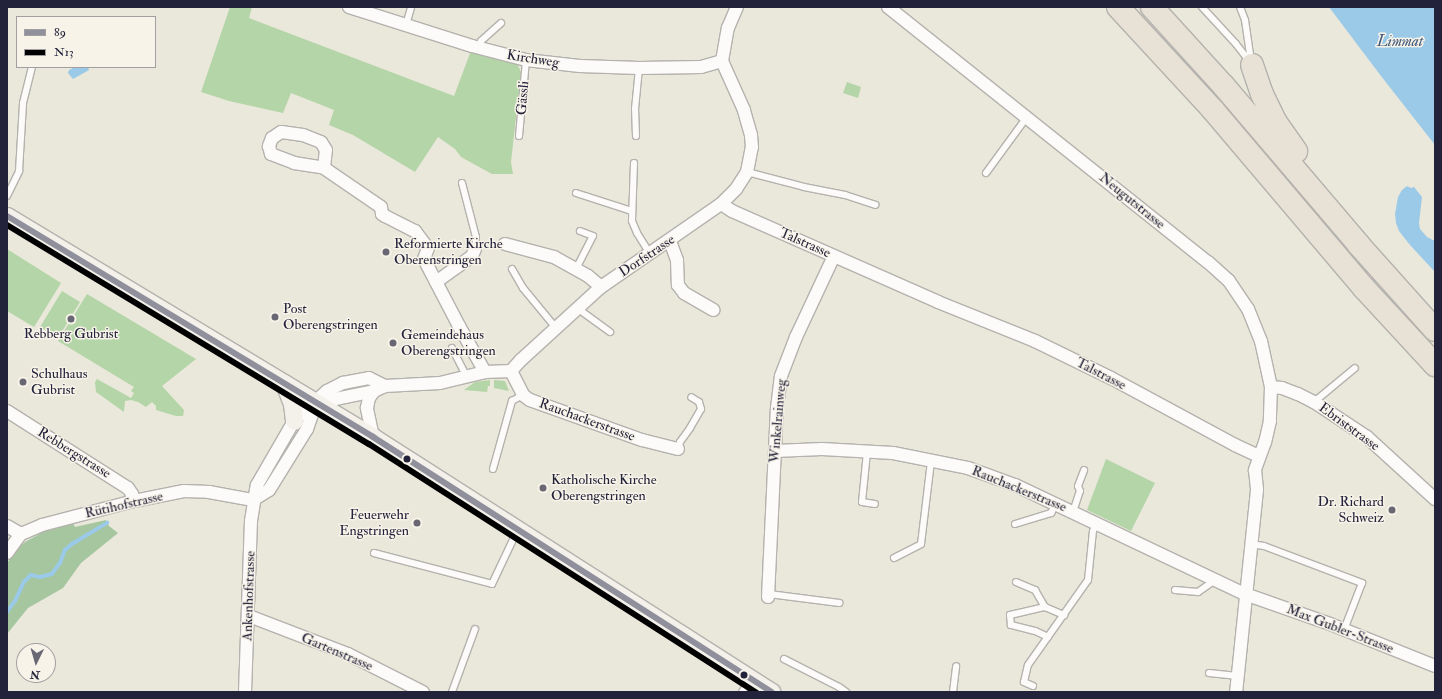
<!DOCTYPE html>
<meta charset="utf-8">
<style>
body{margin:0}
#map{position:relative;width:1442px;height:699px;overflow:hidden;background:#eae7db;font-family:"IM FELL Double Pica",serif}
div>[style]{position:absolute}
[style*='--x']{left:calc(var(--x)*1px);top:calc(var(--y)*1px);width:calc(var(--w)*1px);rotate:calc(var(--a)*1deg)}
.green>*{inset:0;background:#b4d5a7}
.forest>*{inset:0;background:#a5c69e}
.water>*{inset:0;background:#9acae8}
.stream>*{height:3.5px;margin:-1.75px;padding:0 1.75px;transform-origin:1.75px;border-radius:1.75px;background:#9acae8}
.roads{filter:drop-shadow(1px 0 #b4b2ad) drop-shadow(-1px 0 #b4b2ad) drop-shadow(0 1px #b4b2ad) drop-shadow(0 -1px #b4b2ad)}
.lane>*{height:6px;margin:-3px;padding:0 3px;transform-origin:3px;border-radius:3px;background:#fcfbfa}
.street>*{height:12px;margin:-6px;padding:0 6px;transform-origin:6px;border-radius:6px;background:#fcfbfa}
.secondary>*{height:17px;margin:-8.5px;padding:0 8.5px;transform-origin:8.5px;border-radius:8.5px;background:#f4f1eb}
.highway>*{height:22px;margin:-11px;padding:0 11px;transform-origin:11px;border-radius:11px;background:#e8e2d6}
.bus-1>*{height:6px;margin:-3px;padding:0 3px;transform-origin:3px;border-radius:3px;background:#90909d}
.bus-2>*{height:6px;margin:-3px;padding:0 3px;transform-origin:3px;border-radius:3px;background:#000}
.dots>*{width:11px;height:11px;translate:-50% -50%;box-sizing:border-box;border:2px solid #f7f3e8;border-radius:50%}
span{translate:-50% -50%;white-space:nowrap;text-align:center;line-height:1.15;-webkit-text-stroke:3px #f7f3e8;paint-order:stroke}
.street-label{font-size:14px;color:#22223b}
.poi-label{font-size:14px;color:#22223b}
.left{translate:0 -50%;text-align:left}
.right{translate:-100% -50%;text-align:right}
.water-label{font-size:15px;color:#40587a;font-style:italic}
.frame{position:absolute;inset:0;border:8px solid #22223b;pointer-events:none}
.legend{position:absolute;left:16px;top:16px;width:140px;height:52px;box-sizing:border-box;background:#f7f3e8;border:1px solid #a29fa3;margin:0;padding:5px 7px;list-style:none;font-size:12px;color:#22223b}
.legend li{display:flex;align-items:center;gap:8px;height:20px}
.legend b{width:20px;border:1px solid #a29fa3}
.north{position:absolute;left:16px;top:643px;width:40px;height:40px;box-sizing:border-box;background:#f7f3e8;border:1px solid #a29fa3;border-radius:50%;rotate:185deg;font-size:11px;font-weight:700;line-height:16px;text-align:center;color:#22223b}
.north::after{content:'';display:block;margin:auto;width:14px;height:18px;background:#686773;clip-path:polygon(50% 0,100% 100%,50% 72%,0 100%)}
</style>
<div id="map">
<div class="green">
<div style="clip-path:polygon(230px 7px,252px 7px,249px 18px,454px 96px,472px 48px,517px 63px,521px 72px,511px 162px,513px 174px,492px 174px,461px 157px,455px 149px,438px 137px,415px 172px,353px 135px,329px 125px,334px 110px,291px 93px,283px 113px,229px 101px,201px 92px)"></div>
<div style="clip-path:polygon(847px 82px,861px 87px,858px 98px,843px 93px)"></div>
<div style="clip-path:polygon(7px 249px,61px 283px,34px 327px,7px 311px)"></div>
<div style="clip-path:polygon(62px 291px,80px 302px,58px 338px,40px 327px)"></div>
<div style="clip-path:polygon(87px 294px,196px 359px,162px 386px,184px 410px,183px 416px,176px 416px,156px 410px,156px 406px,152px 402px,146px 407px,138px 402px,131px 400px,125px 401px,124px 412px,96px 392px,95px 382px,97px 379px,131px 398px,134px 393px,131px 391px,134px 387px,58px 341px)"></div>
<div style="clip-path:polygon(490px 380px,490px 386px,488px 386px,487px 392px,464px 390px,475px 382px)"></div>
<div style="clip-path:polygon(494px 380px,505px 381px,509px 391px,494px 388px)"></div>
<div style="clip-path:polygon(1106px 459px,1155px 483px,1131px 531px,1087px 510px)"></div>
</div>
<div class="forest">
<div style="clip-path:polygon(106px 520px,109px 526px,118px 533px,81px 563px,63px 588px,28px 608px,7px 634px,7px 563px,17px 549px,25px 542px,43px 532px,73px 523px,75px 527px)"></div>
</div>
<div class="water">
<div style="clip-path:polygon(1329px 7px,1435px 7px,1435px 145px,1381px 76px)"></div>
<div style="clip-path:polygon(75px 67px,88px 67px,89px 70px,73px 79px,68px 73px,69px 70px)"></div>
<div style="clip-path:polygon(1407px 186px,1411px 188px,1414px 187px,1422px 197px,1419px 223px,1420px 229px,1427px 237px,1435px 241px,1435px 272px,1410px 245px,1399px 231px,1396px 223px,1395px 214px,1398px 197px,1402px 190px)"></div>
</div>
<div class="stream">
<div style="--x:7;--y:612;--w:14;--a:-54"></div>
<div style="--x:15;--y:601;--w:21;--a:-65"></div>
<div style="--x:24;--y:582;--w:10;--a:-45"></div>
<div style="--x:31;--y:575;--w:9;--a:13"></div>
<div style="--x:40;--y:577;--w:12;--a:-14"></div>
<div style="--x:52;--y:574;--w:14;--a:-54"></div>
<div style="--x:60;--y:563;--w:14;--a:-69"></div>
<div style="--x:65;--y:550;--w:9;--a:-41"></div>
<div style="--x:72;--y:544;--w:41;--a:-31"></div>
</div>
<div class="roads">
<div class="lane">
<div style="--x:1202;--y:7;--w:50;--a:47.4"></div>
<div style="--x:1236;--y:44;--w:23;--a:52"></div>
<div style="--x:1240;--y:7;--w:14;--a:69"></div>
<div style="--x:1245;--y:20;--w:41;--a:81.7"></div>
<div style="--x:406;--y:25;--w:19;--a:-74"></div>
<div style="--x:479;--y:48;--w:7;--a:-74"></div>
<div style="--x:481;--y:41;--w:27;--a:-42"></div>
<div style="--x:519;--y:136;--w:76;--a:-84.7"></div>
<div style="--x:636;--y:136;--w:27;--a:-92"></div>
<div style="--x:635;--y:109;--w:41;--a:-84.4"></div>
<div style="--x:634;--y:163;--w:58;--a:92"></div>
<div style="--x:632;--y:221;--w:13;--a:67"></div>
<div style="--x:637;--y:233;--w:25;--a:58"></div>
<div style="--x:747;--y:172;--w:59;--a:14.7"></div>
<div style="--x:804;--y:187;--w:42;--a:11"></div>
<div style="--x:845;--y:195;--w:32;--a:18"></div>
<div style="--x:986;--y:173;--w:69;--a:-53.8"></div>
<div style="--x:462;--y:183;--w:56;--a:75.5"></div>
<div style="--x:476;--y:237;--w:12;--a:95"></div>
<div style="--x:576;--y:193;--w:59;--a:17.8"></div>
<div style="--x:7;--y:196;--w:28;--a:-64"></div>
<div style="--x:19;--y:171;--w:68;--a:-86.6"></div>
<div style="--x:23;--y:103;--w:37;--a:-76"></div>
<div style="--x:512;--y:269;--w:22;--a:60"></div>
<div style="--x:523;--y:288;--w:52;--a:50.5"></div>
<div style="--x:576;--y:269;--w:37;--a:-63"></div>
<div style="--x:593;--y:236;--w:14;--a:-159"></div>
<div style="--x:577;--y:308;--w:41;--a:36"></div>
<div style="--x:452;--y:348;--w:31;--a:63"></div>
<div style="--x:1314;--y:402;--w:53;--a:-39.7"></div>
<div style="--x:678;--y:449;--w:7;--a:-74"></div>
<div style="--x:680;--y:442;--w:17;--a:-54"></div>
<div style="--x:690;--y:428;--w:22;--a:-60"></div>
<div style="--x:701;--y:409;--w:7;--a:-106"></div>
<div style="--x:699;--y:402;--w:9;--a:-148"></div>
<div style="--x:867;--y:452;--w:50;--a:95.7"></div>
<div style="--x:862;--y:502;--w:13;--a:9"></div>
<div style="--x:493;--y:469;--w:71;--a:-74.4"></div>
<div style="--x:512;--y:401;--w:13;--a:-29"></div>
<div style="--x:1073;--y:512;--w:22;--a:-72"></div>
<div style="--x:1080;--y:491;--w:5;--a:-112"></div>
<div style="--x:1078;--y:486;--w:17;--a:-69"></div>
<div style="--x:1015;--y:524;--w:38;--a:-17"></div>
<div style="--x:1051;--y:513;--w:10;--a:-61"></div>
<div style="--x:1251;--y:544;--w:13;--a:9"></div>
<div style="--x:1264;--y:546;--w:105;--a:20.7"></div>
<div style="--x:1362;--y:583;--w:50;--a:111"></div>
<div style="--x:374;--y:553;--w:122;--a:14.7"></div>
<div style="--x:492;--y:584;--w:59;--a:-64.7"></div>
<div style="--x:894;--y:558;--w:30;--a:-27"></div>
<div style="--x:921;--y:544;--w:84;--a:-83.1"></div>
<div style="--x:1016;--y:582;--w:21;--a:23"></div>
<div style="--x:1035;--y:590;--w:20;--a:60"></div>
<div style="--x:1175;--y:590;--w:23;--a:5"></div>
<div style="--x:1198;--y:592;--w:21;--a:-35"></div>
<div style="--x:769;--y:594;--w:71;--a:7.3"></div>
<div style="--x:1048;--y:637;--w:14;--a:-155"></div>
<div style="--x:1035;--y:631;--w:25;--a:-166"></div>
<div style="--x:1011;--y:625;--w:10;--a:-96"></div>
<div style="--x:1010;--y:615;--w:36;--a:-13"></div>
<div style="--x:1045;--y:607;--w:21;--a:23"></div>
<div style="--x:784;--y:659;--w:62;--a:27"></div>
<div style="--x:839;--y:687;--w:9;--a:36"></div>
<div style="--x:1209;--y:673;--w:29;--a:6"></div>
<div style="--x:1033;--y:686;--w:10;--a:-156"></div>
<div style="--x:1024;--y:682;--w:17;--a:-77"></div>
<div style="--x:1028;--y:665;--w:104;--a:-54.8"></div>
<div style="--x:1088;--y:580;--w:49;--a:-84.2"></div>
<div style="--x:1093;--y:531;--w:9;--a:-63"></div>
<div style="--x:452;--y:692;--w:67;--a:-69.9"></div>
<div style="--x:742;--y:692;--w:15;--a:-58"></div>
<div style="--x:953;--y:692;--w:26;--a:-83"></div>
</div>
<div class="street">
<div style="--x:349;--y:7;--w:129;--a:17.6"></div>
<div style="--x:472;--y:46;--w:56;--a:14.5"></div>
<div style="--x:526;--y:60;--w:54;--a:6.3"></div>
<div style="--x:580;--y:66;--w:59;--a:1.9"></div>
<div style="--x:639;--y:68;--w:62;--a:-0.9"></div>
<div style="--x:701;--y:67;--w:22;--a:-16"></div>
<div style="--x:888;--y:7;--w:409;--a:38.6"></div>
<div style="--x:1208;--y:262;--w:28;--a:42"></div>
<div style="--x:1229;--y:281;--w:34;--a:56"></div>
<div style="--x:1248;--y:309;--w:35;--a:68"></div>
<div style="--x:1261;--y:341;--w:47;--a:77.7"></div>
<div style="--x:1271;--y:387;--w:34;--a:92"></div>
<div style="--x:1270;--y:421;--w:22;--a:103"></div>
<div style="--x:1265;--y:442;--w:30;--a:110"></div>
<div style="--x:1255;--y:470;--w:20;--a:84"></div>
<div style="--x:1257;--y:490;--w:203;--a:95.9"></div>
<div style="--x:324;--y:168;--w:18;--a:-84"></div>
<div style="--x:326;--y:150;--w:9;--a:-122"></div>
<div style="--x:321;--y:142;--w:19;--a:-159"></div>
<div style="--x:303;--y:135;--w:22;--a:-172"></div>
<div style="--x:281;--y:132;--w:11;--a:146"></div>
<div style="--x:272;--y:138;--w:9;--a:111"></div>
<div style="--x:269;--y:146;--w:8;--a:76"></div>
<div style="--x:271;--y:154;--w:25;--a:21"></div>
<div style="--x:294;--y:163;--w:30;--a:9"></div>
<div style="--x:324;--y:168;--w:69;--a:34.4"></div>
<div style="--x:381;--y:207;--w:7;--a:82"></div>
<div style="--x:382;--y:214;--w:4;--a:34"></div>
<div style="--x:385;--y:216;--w:34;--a:27"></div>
<div style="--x:415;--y:231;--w:21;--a:53"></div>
<div style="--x:428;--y:248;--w:12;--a:110"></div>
<div style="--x:424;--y:259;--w:76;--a:62.4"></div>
<div style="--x:459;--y:326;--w:53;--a:60.5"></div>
<div style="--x:721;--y:204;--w:13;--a:32"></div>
<div style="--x:732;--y:211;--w:225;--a:23.8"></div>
<div style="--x:938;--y:302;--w:105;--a:21.9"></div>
<div style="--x:1035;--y:341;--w:85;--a:26"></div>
<div style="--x:1111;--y:378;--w:141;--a:28.4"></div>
<div style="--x:1235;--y:445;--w:26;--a:25"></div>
<div style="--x:670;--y:241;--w:20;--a:70"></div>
<div style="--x:677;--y:260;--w:25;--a:88"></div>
<div style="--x:678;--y:285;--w:10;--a:53"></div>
<div style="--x:684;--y:293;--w:34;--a:30"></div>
<div style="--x:505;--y:244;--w:51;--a:14.9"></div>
<div style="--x:554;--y:257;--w:39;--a:29"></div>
<div style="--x:588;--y:276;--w:17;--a:40"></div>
<div style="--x:436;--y:282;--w:44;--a:-35.8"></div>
<div style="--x:472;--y:256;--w:8;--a:-67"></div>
<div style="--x:511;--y:371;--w:27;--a:63"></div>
<div style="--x:523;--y:395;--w:9;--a:36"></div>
<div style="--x:530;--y:400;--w:119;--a:19.7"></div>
<div style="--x:642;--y:440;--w:37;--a:14"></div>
<div style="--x:1271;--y:387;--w:11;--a:5"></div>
<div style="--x:1282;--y:388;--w:17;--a:21"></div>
<div style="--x:1298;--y:394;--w:18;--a:27"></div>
<div style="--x:1314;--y:402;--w:64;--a:33.4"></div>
<div style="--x:1367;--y:437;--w:92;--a:42.4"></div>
<div style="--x:316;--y:403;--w:59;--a:-11.7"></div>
<div style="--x:374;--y:391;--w:12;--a:-24"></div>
<div style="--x:385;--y:386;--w:55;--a:-3.1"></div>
<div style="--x:440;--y:383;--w:46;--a:-13.7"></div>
<div style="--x:485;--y:372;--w:26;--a:-2"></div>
<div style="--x:511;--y:371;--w:15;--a:-48"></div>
<div style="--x:521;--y:360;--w:108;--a:-42.4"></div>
<div style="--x:601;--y:287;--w:146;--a:-34.7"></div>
<div style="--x:721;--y:204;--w:21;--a:-45"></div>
<div style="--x:736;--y:189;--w:20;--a:-57"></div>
<div style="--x:747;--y:172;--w:25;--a:-79"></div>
<div style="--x:752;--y:147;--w:12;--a:-95"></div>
<div style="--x:751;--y:135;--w:26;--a:-106"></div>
<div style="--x:744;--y:110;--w:54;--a:-114.2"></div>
<div style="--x:722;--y:61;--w:34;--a:-80"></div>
<div style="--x:728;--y:28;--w:23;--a:-67"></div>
<div style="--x:7;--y:411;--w:143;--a:32.5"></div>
<div style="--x:128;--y:488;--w:7;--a:56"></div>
<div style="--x:132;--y:494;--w:7;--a:74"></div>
<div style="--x:373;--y:437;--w:30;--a:-102"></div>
<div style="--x:367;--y:408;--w:10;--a:-79"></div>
<div style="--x:369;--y:398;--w:9;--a:-54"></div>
<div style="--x:775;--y:451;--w:47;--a:-2.4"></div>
<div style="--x:822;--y:449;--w:71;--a:3.2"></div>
<div style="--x:893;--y:453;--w:76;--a:11.3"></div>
<div style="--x:968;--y:468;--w:50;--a:19.9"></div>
<div style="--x:1015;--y:485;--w:255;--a:25.4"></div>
<div style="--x:1245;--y:594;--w:90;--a:19.4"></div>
<div style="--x:1330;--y:624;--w:113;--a:21.8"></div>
<div style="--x:7;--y:526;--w:16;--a:30"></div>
<div style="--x:7;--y:553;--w:24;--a:-54"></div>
<div style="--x:21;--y:534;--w:23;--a:-23"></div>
<div style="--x:42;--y:525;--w:95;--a:-14.6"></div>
<div style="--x:134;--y:501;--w:51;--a:-11.3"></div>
<div style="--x:184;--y:491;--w:25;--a:2"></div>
<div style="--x:209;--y:492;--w:45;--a:10.3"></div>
<div style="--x:253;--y:500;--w:19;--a:-32"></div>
<div style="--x:269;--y:490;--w:72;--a:-58.1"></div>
<div style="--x:307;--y:429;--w:28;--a:-71"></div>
<div style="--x:768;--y:597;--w:189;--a:-87.3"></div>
<div style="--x:777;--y:408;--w:32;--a:-83"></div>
<div style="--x:781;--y:376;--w:42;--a:-69"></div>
<div style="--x:796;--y:337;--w:89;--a:-64.9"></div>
<div style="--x:249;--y:616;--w:106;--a:21"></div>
<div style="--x:348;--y:654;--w:84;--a:26.9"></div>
<div style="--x:245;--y:692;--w:171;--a:-88"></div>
<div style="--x:251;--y:521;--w:36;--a:-81"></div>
<div style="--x:257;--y:485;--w:74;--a:-60"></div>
<div style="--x:294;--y:421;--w:45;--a:-42.3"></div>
<div style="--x:327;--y:391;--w:18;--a:-27"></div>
<div style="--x:343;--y:383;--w:26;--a:-11"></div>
<div style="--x:369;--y:378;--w:18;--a:27"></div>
</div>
<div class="secondary">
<div style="--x:7;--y:216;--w:428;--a:31.1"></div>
<div style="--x:373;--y:437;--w:473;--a:32.6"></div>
<div style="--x:284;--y:383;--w:22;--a:69"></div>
<div style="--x:292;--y:404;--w:17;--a:83"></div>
</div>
<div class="highway">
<div style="--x:1118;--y:7;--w:140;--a:47.3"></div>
<div style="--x:1213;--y:110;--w:233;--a:49.7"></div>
<div style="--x:1364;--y:288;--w:105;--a:47.3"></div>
<div style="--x:1152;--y:7;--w:105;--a:47.7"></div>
<div style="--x:1223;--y:85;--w:210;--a:49.6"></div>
<div style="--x:1359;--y:245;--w:114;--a:48.2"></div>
<div style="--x:1252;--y:65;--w:31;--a:71"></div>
<div style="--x:1262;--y:94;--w:30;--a:64"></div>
<div style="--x:1275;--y:121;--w:37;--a:55"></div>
</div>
</div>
<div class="bus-1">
<div style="--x:7;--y:216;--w:428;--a:31.1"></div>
<div style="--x:373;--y:437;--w:473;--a:32.6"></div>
</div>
<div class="bus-2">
<div style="--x:7;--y:225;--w:423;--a:31.2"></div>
<div style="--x:369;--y:444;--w:460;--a:32.7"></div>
</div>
<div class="dots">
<div style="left:386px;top:252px;background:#686773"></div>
<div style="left:275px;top:317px;background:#686773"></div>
<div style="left:71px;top:319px;background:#686773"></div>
<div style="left:393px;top:343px;background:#686773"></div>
<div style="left:23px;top:382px;background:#686773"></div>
<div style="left:407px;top:459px;background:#22223b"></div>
<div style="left:543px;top:488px;background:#686773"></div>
<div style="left:1392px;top:510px;background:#686773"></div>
<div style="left:417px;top:523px;background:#686773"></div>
<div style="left:744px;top:675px;background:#22223b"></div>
</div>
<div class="street-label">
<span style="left:533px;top:59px;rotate:9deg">Kirchweg</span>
<span style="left:523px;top:98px;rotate:-85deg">Gässli</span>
<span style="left:1132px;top:201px;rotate:39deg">Neugutstrasse</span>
<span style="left:805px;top:243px;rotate:24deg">Talstrasse</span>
<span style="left:647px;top:256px;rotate:-34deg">Dorfstrasse</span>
<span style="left:1101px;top:374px;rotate:27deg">Talstrasse</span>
<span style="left:587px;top:420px;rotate:20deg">Rauchackerstrasse</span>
<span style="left:778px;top:421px;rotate:-85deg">Winkelrainweg</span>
<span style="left:1349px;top:427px;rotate:36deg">Ebriststrasse</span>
<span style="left:74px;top:453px;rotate:32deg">Rebbergstrasse</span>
<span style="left:1019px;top:489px;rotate:22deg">Rauchackerstrasse</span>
<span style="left:124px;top:505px;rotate:-13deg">Rütihofstrasse</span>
<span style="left:249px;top:596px;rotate:-88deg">Ankenhofstrasse</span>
<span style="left:1340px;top:629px;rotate:21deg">Max Gubler-Strasse</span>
<span style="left:337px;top:652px;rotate:23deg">Gartenstrasse</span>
</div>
<div class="poi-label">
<span class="left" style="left:394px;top:252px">Reformierte Kirche<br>Oberenstringen</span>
<span class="left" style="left:283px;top:317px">Post<br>Oberengstringen</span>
<span style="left:71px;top:334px">Rebberg Gubrist</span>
<span class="left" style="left:401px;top:343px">Gemeindehaus<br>Oberengstringen</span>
<span class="left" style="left:31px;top:382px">Schulhaus<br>Gubrist</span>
<span class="left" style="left:551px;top:488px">Katholische Kirche<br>Oberengstringen</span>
<span class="right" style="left:1384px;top:510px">Dr. Richard<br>Schweiz</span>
<span class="right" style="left:409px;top:523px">Feuerwehr<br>Engstringen</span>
</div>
<div class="water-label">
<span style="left:1400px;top:42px">Limmat</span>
</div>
<div class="frame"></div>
<ul class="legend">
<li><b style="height:5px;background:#90909d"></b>89</li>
<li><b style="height:5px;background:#000"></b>N13</li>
</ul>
<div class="north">N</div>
</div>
